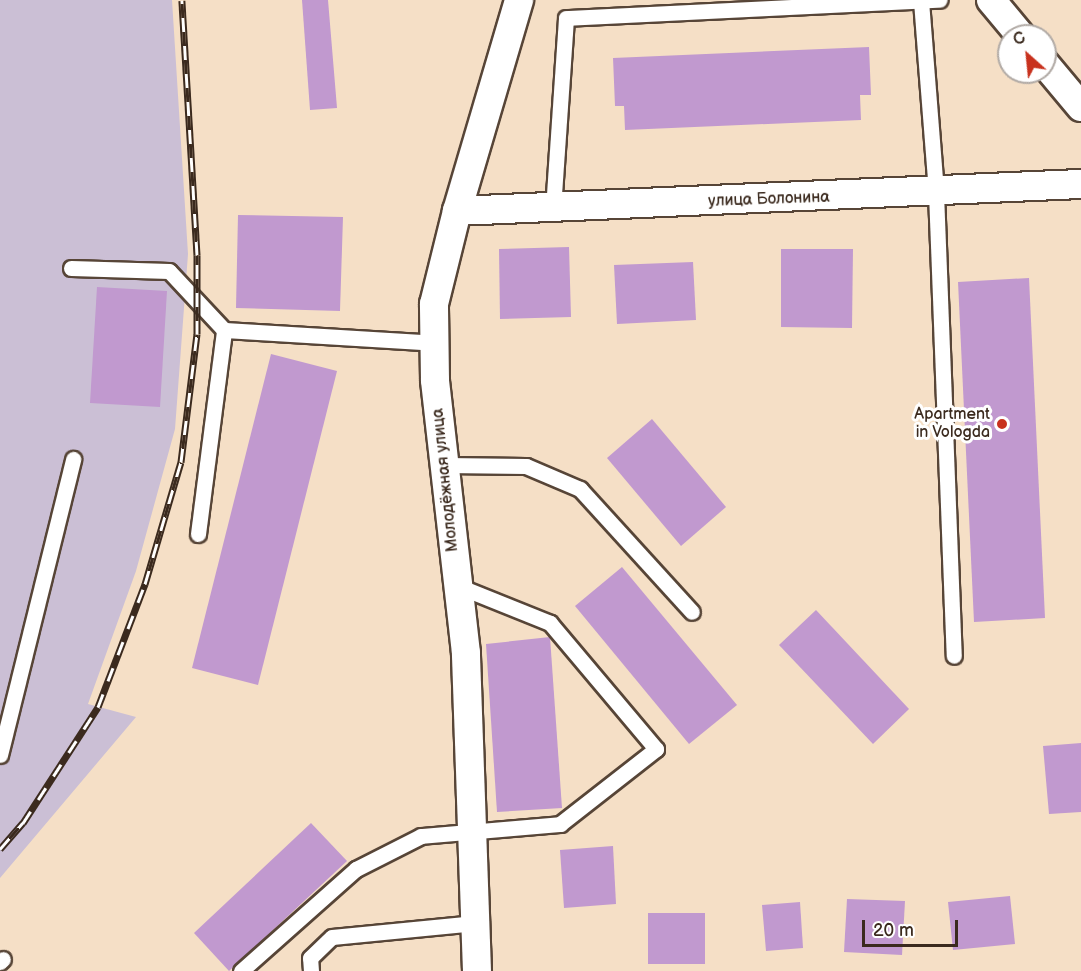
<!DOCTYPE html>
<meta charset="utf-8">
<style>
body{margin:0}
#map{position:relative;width:1081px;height:971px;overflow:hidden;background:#f5dfc6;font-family:"Balsamiq Sans",sans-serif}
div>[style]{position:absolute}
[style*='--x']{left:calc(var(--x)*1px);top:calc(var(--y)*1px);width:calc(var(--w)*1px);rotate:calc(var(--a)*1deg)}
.industrial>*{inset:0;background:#cbbfd5}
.building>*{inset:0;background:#c199cf}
.roads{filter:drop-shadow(2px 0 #574537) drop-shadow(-2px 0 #574537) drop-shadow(0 2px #574537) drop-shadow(0 -2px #574537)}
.service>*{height:15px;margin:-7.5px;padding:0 7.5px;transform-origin:7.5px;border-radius:7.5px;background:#fff}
.minor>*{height:28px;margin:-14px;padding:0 14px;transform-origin:14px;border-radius:14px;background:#fff}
.rail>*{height:7px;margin-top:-3.5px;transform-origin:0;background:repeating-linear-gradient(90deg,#fff 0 14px,#3b2a1e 0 28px);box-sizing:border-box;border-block:2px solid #3b2a1e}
.dots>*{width:16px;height:16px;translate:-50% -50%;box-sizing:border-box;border:3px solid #fff;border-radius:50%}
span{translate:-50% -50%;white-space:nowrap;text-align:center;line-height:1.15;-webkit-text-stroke:6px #fff;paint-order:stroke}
.street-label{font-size:16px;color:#3b2a1e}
.poi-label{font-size:16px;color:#3b2a1e}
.right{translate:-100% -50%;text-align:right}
.north{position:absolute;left:997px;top:24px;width:60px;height:60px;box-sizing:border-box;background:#fff;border:2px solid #b1aaa5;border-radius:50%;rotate:333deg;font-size:16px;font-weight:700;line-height:24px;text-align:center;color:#3b2a1e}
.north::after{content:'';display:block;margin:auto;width:21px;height:27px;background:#c8321e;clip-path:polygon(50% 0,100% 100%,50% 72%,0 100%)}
.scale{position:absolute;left:862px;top:920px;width:96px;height:27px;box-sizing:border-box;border:3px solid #3b2a1e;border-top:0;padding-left:8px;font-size:18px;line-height:21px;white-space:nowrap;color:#3b2a1e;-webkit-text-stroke:4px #fff;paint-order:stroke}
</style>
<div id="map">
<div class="industrial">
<div style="clip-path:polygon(0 0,172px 0,188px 254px,175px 429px,136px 571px,88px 704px,136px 717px,0 878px)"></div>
</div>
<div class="building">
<div style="clip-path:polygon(302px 0,328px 0,337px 108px,310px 110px)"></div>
<div style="clip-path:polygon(869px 47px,871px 95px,860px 95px,861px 120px,625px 130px,624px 106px,615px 106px,613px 58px)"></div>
<div style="clip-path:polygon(238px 215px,343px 217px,340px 311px,236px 308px)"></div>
<div style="clip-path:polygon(569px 247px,571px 317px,500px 319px,499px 249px)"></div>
<div style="clip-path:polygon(781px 249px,853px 249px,852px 328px,781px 327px)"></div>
<div style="clip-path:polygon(693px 262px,696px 320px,617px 324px,614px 265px)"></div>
<div style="clip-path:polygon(1029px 278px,1045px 618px,974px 622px,958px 282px)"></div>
<div style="clip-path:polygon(97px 287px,167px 291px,160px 407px,90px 403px)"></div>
<div style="clip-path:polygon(271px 354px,337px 371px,258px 685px,192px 668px)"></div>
<div style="clip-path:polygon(652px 419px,726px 507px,681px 546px,607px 458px)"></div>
<div style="clip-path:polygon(622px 567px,737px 705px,689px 744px,575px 606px)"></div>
<div style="clip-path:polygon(816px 610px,909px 709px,873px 744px,779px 645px)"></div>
<div style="clip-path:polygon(550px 637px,562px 808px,497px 812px,486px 644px)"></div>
<div style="clip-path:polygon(1081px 743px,1081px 812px,1049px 814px,1043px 746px)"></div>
<div style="clip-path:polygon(311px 823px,347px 861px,229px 971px,194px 933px)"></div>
<div style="clip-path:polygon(613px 846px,616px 904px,564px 908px,560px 850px)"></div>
<div style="clip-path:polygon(1010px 896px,1015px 944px,953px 950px,948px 902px)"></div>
<div style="clip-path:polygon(847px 899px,905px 901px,902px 955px,844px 952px)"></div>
<div style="clip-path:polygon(800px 902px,803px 948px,766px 951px,762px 905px)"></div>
<div style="clip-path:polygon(648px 913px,705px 913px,705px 964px,648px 964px)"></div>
</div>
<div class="roads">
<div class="service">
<div style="--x:921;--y:1;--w:193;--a:85.5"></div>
<div style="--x:936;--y:193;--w:463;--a:87.8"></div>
<div style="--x:553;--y:209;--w:191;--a:-86.1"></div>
<div style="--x:566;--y:18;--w:374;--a:-2.8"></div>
<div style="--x:71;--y:268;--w:98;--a:1.8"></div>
<div style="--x:169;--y:271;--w:81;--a:47"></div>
<div style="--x:445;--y:465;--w:81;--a:0.7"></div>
<div style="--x:526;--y:466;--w:59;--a:23.1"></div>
<div style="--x:580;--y:489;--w:166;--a:47.7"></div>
<div style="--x:198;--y:534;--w:206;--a:-82.7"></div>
<div style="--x:224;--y:330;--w:211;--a:3.5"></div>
<div style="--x:0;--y:755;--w:305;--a:-76.1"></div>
<div style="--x:0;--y:962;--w:4;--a:-45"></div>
<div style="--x:241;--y:971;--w:154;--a:-41.6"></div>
<div style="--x:356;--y:869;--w:73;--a:-26.9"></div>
<div style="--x:421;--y:836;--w:140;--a:-4.9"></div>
<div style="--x:560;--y:824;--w:122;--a:-38"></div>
<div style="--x:656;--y:749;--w:165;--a:-130.1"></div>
<div style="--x:550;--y:623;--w:99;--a:-158.1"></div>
<div style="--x:311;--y:971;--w:13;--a:-94"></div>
<div style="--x:310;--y:958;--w:30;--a:-44"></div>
<div style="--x:332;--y:937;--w:144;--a:-5.6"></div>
</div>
<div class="minor">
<div style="--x:991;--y:0;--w:47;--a:50.2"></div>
<div style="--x:1045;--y:64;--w:56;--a:50.1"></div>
<div style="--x:457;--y:211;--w:625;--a:-2.48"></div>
<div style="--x:477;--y:971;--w:318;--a:-92"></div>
<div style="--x:466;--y:653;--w:275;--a:-96.5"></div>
<div style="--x:435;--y:380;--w:76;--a:-90.8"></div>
<div style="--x:434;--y:304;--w:96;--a:-76.1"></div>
<div style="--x:457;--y:211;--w:220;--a:-73.6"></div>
</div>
</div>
<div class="rail">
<div style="--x:0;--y:849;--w:35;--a:-49"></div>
<div style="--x:23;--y:823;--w:138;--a:-57.1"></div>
<div style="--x:98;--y:707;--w:132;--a:-69.1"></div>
<div style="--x:145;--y:584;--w:127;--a:-73.6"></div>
<div style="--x:181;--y:462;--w:129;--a:-82.9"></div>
<div style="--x:197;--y:334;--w:79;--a:-90"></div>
<div style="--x:197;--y:255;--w:255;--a:-93.4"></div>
</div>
<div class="dots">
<div style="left:1002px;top:424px;background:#c8321e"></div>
</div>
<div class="street-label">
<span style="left:769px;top:200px;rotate:-2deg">улица Болонина</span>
<span style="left:446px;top:480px;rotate:-96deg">Молодёжная улица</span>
</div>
<div class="poi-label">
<span class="right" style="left:990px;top:424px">Apartment<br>in Vologda</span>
</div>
<div class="north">С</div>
<div class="scale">20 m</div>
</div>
